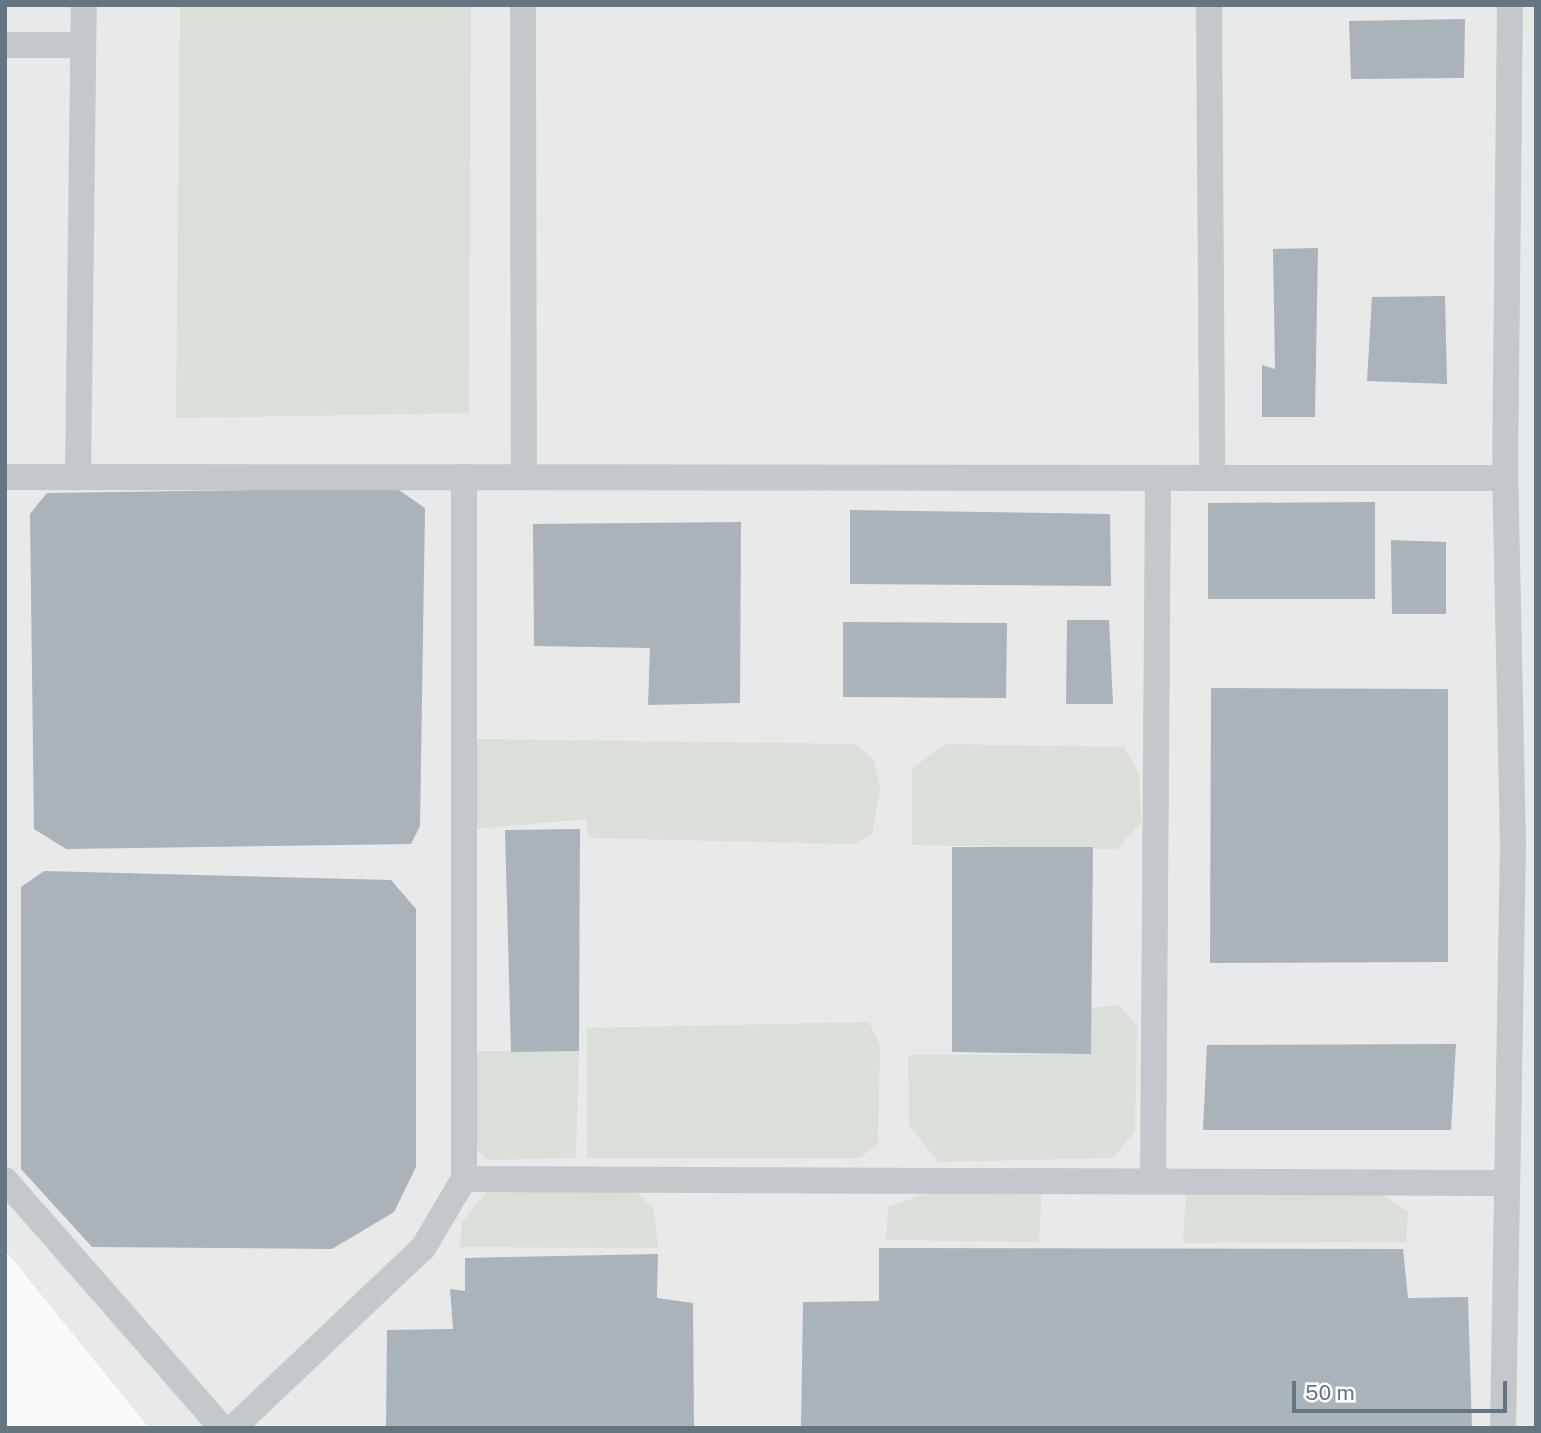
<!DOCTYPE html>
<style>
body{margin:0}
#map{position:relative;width:1541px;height:1433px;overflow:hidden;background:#fafaf8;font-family:"Public Sans",sans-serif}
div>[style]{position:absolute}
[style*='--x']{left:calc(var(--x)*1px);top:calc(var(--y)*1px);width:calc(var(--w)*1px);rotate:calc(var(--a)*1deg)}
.built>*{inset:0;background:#e8e9e9}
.green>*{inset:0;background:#dadfd7}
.building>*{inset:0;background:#aab3b9}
.street>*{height:26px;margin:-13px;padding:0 13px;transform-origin:13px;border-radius:13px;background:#c3c8cc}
span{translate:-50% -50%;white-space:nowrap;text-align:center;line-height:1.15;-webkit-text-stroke:7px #fff;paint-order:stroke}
.frame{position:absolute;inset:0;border:7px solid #657683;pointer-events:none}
.scale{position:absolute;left:1292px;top:1381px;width:215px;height:32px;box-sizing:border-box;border:4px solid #657683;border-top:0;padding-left:9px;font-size:21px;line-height:24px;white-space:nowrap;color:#657683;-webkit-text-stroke:5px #fff;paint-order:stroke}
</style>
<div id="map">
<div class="built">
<div style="clip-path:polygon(5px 5px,1536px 5px,1536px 1428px,149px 1428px,5px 1250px)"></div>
</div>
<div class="green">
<div style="clip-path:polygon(180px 5px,471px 5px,469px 413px,176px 418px)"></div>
<div style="clip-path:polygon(476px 739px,855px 744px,874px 760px,880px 790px,872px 835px,853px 844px,589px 838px,586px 819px,464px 830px)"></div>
<div style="clip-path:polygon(947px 744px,1124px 747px,1139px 774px,1141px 822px,1117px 849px,912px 845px,912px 768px)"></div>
<div style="clip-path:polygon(1119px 1005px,1137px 1026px,1135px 1131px,1113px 1158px,938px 1162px,909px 1125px,908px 1055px,1090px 1054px,1091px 1008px)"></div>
<div style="clip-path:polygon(869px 1022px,880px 1045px,878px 1143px,860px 1158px,587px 1158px,587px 1028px)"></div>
<div style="clip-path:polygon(464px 1051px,579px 1051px,576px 1158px,488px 1160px,464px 1140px)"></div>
<div style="clip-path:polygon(1042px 1184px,1039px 1242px,886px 1240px,888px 1207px,950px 1185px)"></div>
<div style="clip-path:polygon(489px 1189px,634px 1190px,654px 1209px,658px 1248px,460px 1247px,462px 1222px)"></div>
<div style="clip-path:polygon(1186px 1194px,1382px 1195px,1408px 1212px,1406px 1242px,1183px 1243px)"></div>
</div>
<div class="building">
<div style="clip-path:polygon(1465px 19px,1464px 78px,1351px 79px,1349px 21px)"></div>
<div style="clip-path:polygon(1318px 248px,1315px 417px,1262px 417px,1262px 365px,1275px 369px,1273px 249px)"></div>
<div style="clip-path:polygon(1445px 296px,1447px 384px,1367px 381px,1372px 297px)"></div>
<div style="clip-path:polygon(396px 488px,425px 508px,420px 826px,411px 844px,66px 849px,34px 829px,30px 514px,47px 493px)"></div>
<div style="clip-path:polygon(1375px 502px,1375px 599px,1208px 599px,1208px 503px)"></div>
<div style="clip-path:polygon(850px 510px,1110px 514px,1111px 586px,850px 584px)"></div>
<div style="clip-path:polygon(741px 522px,740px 703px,648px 705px,650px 648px,534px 646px,533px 524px)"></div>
<div style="clip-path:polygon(1391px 540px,1446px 542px,1446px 614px,1392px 614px)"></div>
<div style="clip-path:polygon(1067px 620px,1109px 620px,1113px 704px,1066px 704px)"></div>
<div style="clip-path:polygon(843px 622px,1007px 623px,1006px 698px,843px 697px)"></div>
<div style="clip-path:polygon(1211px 688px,1448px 689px,1448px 962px,1210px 963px)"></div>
<div style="clip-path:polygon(580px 829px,579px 1051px,511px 1052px,505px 830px)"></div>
<div style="clip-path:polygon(952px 847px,1093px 847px,1091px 1054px,952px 1052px)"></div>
<div style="clip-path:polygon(44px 871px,391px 880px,416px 909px,416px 1167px,394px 1212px,332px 1249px,92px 1247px,21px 1169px,21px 887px)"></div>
<div style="clip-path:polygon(1456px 1044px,1451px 1130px,1203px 1130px,1207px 1045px)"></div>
<div style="clip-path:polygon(879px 1248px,1403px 1249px,1408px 1298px,1468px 1297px,1472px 1428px,801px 1428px,803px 1302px,879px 1301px)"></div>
<div style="clip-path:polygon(658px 1254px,657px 1298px,693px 1303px,694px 1428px,386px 1428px,387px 1330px,453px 1329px,450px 1289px,465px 1291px,465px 1258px)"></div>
</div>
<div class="street">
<div style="--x:523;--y:5;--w:472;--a:89.9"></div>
<div style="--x:1209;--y:5;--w:473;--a:89.6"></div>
<div style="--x:5;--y:45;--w:77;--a:0"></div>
<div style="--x:5;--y:477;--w:1500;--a:0.04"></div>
<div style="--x:78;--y:477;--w:472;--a:-89.3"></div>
<div style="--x:464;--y:1179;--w:1039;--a:0.22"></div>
<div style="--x:5;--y:1180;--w:330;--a:48.8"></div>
<div style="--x:1153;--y:1181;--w:703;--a:-89.59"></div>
<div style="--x:233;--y:1428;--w:262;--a:-43.5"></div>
<div style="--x:423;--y:1248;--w:80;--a:-59.3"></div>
<div style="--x:464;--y:1179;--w:702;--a:-90"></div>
<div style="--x:1503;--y:1428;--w:582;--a:-89.02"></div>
<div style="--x:1513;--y:846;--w:368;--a:-91.2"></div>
<div style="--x:1505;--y:478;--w:473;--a:-89.4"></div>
</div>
<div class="frame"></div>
<div class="scale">50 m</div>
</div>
